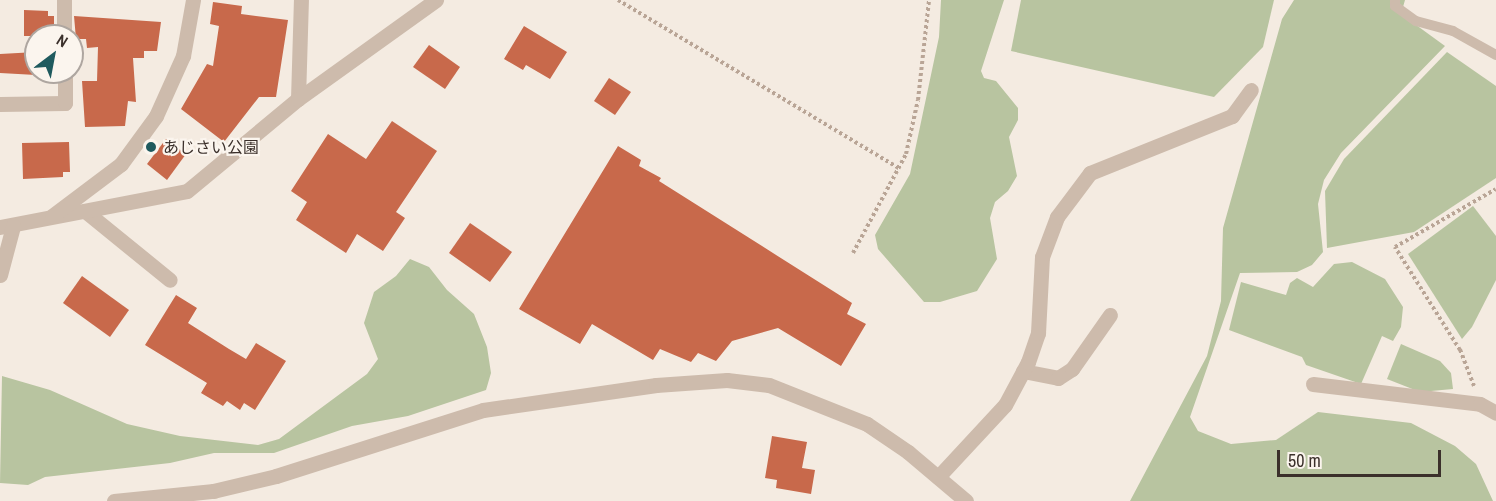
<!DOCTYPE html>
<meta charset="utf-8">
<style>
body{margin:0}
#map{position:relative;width:1496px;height:501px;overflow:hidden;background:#f4ebe1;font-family:"Archivo Narrow","Noto Sans JP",sans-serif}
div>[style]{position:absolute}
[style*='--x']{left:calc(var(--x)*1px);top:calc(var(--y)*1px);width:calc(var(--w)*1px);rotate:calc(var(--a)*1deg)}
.green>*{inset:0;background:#b8c4a0}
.building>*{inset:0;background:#c8694b}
.path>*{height:4px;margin-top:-2px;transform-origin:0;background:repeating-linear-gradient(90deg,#b9a596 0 3px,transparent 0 6px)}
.service>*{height:10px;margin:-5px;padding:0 5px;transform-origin:5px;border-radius:5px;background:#cdbbac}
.minor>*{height:15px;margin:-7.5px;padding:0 7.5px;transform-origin:7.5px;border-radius:7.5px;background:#cdbbac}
.tertiary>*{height:15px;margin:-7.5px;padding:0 7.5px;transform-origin:7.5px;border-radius:7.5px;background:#cdbbac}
.dots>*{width:16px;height:16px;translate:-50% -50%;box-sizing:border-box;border:3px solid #fbf5ee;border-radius:50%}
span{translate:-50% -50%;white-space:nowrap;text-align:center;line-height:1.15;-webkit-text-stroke:4.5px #fbf5ee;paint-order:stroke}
.poi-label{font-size:16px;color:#3b302b}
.left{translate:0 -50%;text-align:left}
.north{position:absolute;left:24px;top:24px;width:60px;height:60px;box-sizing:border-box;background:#fbf5ee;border:2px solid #aea6a0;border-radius:50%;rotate:32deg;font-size:16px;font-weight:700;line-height:24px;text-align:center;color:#3b302b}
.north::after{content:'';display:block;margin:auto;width:21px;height:27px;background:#1f5a5e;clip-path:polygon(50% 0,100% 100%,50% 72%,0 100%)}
.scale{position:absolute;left:1277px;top:450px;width:164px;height:27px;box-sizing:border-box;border:3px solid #3b302b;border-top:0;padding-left:8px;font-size:18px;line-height:21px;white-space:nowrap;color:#3b302b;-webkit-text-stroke:4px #fbf5ee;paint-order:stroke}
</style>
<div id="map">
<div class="green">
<div style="clip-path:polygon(941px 0,1004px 0,981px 71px,984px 78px,996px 81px,1018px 108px,1018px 120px,1009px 137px,1017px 176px,1008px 191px,995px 202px,990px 218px,997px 259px,977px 291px,940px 302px,924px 302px,878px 249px,875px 235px,910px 174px,939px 37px)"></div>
<div style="clip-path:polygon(1021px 0,1274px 0,1263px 47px,1214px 97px,1011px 51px)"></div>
<div style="clip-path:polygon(1294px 0,1405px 0,1401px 14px,1445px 46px,1341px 153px,1324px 180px,1318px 204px,1323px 252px,1312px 265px,1297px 272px,1240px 273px,1190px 417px,1198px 431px,1231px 444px,1276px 440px,1318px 412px,1411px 423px,1455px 446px,1476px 464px,1493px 501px,1130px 501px,1207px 356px,1221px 301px,1223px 228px,1282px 19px)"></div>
<div style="clip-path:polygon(1447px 52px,1496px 86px,1496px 178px,1414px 232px,1327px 248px,1325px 191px,1344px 159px)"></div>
<div style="clip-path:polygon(1473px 206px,1496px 236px,1496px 280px,1472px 327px,1462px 339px,1408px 254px)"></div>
<div style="clip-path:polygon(410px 259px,429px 267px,447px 290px,474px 314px,487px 347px,491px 373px,486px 390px,408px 416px,352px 426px,274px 453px,214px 453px,170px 463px,45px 477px,28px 485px,0 483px,2px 376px,50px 390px,127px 424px,180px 436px,258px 445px,279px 439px,367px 374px,378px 359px,364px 323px,374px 292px,396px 276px)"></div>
<div style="clip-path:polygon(1352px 262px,1385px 279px,1403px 307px,1401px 327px,1393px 341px,1382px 336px,1361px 384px,1306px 365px,1302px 357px,1229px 330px,1241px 282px,1286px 295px,1290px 283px,1297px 278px,1313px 287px,1334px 264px)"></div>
<div style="clip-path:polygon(1401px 344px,1440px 361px,1451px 373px,1453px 389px,1420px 392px,1387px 379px)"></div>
</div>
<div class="building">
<div style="clip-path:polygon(213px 2px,242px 6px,241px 14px,288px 20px,276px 97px,259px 97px,224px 142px,181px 109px,207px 64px,213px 66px,219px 26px,210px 24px)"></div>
<div style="clip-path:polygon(24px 10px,48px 11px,48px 16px,54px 16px,54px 36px,24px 36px)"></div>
<div style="clip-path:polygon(74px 16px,161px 22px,157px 51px,144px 51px,144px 58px,133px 58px,136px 102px,128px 101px,125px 126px,85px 127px,82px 81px,97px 81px,98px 47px,87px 48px,86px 39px,76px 39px)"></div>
<div style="clip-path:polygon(524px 26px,567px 52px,550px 79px,526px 65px,523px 70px,504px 59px)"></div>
<div style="clip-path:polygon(429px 45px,460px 67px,445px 89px,413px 67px)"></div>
<div style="clip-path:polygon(36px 52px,36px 75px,0 73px,0 54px)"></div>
<div style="clip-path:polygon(609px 78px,631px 92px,615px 115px,594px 101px)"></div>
<div style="clip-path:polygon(392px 121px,437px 151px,396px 212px,405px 218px,383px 251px,357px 234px,346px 253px,296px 220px,307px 202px,291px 191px,328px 134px,366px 159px)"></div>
<div style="clip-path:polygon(166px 139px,186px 154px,167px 180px,147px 164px)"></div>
<div style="clip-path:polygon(69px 142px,70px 172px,63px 172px,63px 177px,23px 179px,22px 143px)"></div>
<div style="clip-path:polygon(618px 146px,641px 160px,639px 166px,661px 178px,659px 181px,852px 303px,847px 314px,866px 324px,841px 366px,778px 328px,732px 341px,716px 361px,698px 353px,691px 362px,660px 349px,653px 360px,592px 324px,580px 344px,519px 309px)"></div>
<div style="clip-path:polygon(470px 223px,512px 252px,490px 282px,449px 253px)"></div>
<div style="clip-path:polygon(82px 276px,129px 310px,110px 337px,63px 303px)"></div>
<div style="clip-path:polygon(176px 295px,197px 308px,188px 323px,229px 349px,246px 359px,256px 343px,286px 361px,255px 410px,244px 403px,240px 410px,227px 401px,223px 406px,201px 393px,207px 383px,145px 345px)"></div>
<div style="clip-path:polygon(772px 436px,807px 442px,802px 468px,815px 470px,811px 494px,776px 488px,777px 480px,765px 478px)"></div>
</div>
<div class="path">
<div style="--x:618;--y:0;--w:329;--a:30.9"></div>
<div style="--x:853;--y:253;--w:112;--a:-61.8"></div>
<div style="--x:906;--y:154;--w:55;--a:-77.5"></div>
<div style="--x:918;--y:100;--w:101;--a:-83.7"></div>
<div style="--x:1474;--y:386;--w:39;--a:-111"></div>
<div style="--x:1460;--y:350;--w:122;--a:-122.3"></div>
<div style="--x:1395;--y:247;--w:116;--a:-29.9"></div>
</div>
<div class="service">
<div style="--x:1395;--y:0;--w:6;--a:90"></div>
<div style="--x:1395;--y:6;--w:26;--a:36"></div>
<div style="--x:1416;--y:21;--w:38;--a:15"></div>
<div style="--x:1453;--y:31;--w:49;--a:29.2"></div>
</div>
<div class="minor">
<div style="--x:64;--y:0;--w:36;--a:90"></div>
<div style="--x:298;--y:99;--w:99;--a:-88.3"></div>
<div style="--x:0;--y:104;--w:65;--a:-0.9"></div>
<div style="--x:65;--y:103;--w:31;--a:-90"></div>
<div style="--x:85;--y:211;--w:109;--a:39.1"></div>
<div style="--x:0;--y:227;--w:190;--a:-10.9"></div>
<div style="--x:187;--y:191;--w:144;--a:-39.7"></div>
<div style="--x:298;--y:99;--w:170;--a:-35.7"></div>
<div style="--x:0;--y:275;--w:51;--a:-75.1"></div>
<div style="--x:1023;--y:371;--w:36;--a:11"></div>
<div style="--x:1058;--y:378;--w:17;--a:-33"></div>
<div style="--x:1072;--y:369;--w:66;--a:-54.9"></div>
<div style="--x:1313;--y:384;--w:168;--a:6.8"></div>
<div style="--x:1480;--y:404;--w:18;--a:29"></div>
<div style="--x:938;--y:477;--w:98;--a:-47.1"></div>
<div style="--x:1005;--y:405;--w:49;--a:-61.9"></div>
<div style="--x:1028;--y:362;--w:31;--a:-71"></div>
<div style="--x:1038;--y:333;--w:76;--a:-87"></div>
<div style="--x:1042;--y:257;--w:43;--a:-69.4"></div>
<div style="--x:1057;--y:217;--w:55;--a:-53.1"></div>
<div style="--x:1090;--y:173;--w:153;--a:-21.9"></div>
<div style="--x:1232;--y:116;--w:32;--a:-54"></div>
</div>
<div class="tertiary">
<div style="--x:52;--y:216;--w:86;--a:-37"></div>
<div style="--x:121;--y:164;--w:59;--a:-53.9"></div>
<div style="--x:156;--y:116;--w:66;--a:-65.8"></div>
<div style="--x:183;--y:56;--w:57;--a:-79.9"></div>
<div style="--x:114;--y:501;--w:100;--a:-5.8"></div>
<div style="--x:213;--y:491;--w:65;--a:-13.4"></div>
<div style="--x:276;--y:476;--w:217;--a:-17.7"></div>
<div style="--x:483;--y:410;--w:175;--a:-8.2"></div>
<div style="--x:656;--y:385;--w:71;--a:-4"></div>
<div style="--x:727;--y:380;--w:42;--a:6.8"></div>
<div style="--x:769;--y:385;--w:105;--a:21.7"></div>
<div style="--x:867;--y:424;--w:50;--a:34.3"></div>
<div style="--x:908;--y:452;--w:76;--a:40.2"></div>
</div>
<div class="dots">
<div style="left:151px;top:147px;background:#1f5a5e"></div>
</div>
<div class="poi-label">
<span class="left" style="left:163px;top:147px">あじさい公園</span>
</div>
<div class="north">N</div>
<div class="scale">50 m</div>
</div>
